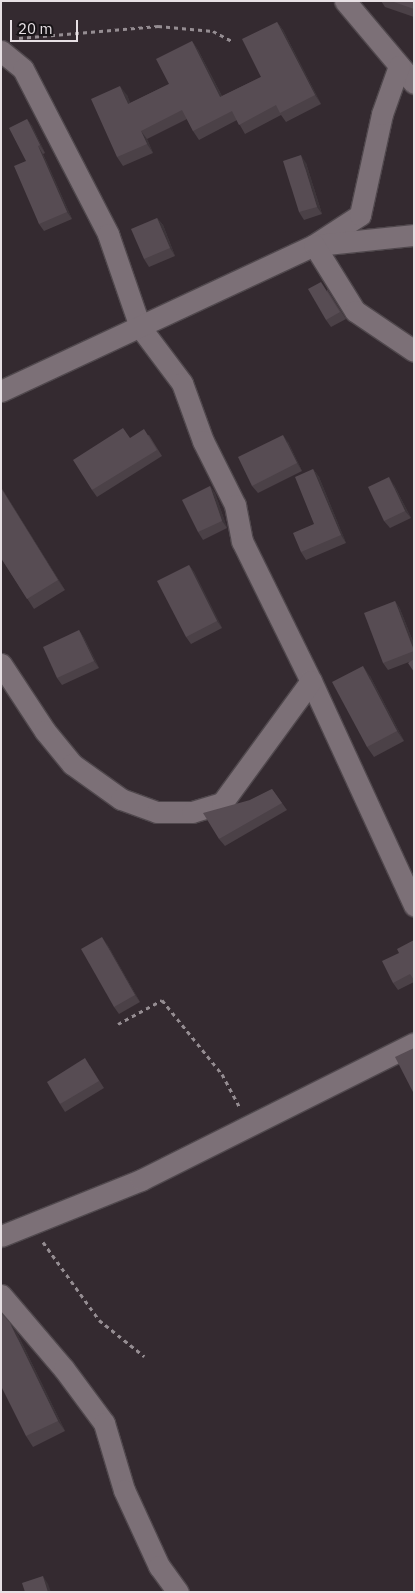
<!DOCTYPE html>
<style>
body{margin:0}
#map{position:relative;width:415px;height:1593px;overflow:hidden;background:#342a30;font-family:"IBM Plex Sans",sans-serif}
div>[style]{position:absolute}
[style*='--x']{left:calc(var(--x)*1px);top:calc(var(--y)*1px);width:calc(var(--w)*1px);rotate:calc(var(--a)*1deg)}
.path>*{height:3px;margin-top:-1.5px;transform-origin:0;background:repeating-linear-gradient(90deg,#958d92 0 4px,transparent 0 8px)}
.roads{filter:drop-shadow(1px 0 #50484d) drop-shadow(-1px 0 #50484d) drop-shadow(0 1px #50484d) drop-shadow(0 -1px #50484d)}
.minor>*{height:21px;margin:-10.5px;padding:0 10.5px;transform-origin:10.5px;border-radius:10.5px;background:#7c7077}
.wall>*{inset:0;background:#4b4147}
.shaded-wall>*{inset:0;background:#3d353a}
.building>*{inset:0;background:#574c53}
span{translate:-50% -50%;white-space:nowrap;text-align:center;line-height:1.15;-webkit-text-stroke:4px #181417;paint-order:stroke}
.frame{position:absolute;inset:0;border:2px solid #e7e0e4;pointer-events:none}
.scale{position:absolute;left:10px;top:20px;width:68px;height:22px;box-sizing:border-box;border:2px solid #e7e0e4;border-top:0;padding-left:6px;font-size:15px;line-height:18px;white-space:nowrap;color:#e7e0e4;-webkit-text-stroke:4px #181417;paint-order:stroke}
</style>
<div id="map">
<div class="path">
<div style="--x:19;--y:38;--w:140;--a:-4.9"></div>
<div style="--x:158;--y:26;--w:55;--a:5.2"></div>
<div style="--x:213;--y:31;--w:21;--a:28"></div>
<div style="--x:118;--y:1024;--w:50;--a:-28.6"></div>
<div style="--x:162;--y:1000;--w:95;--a:51"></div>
<div style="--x:222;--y:1074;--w:38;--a:62"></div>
<div style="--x:43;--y:1242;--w:96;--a:54.3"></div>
<div style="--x:99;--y:1320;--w:58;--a:38.7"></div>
</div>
<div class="roads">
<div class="minor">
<div style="--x:345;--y:1;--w:107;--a:49.9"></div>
<div style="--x:1;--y:51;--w:28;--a:39"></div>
<div style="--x:23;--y:69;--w:186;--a:62.7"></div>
<div style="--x:108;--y:234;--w:98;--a:71"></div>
<div style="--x:140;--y:327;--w:70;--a:53.1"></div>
<div style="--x:182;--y:383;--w:62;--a:70.1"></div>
<div style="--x:203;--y:441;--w:72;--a:63.4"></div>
<div style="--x:235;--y:505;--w:37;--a:79"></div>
<div style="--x:242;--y:541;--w:156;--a:63.8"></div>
<div style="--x:311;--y:681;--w:247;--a:65.3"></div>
<div style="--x:314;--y:245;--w:55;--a:-33.1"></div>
<div style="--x:360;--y:215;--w:103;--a:-77.7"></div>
<div style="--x:382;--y:114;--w:51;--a:-70.5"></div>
<div style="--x:317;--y:245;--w:98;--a:-5.9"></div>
<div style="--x:1;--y:391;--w:345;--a:-25"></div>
<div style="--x:314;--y:245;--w:78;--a:58.2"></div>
<div style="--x:355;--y:311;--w:71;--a:34.1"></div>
<div style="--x:1;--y:664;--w:80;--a:56.7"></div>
<div style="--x:45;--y:731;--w:43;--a:50.7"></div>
<div style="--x:72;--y:764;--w:60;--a:35.5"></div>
<div style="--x:121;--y:799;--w:38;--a:20"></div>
<div style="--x:157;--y:812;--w:35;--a:0"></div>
<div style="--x:192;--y:812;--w:31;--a:-17"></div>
<div style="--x:222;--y:803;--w:151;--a:-53.9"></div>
<div style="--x:1;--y:1236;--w:151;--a:-21.8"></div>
<div style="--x:141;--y:1180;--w:305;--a:-26.6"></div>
<div style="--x:1;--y:1295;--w:97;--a:49.6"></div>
<div style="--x:64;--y:1369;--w:67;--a:53.5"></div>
<div style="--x:104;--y:1423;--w:70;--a:73.4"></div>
<div style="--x:124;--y:1490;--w:84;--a:65.3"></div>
<div style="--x:159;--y:1566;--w:32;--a:54"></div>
</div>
</div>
<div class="wall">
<div style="clip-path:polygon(381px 1px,414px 1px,414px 17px,385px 7px)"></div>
<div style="clip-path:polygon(277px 22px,283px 30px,321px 104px,286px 122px,281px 115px,245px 134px,237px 120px,199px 140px,193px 131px,187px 119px,147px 139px,153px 153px,123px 166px,117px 157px,127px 95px,130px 103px,169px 84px,192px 41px,198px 50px,222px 96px,261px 77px)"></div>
<div style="clip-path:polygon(27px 119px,32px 126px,45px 153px,43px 154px,72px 219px,44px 231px,39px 224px,26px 161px)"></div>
<div style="clip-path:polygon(306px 163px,322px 214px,304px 220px,299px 212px)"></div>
<div style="clip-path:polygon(157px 218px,163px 225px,175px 256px,149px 267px,144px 259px)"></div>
<div style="clip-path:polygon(327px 289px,346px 319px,331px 327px,326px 320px)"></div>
<div style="clip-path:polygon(149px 435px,162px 456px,97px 497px,92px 490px,130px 438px)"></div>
<div style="clip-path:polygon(288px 442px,302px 471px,258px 493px,252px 486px)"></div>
<div style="clip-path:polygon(313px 469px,319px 477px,346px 543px,306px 560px,301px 552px,314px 524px)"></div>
<div style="clip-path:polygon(394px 485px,411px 518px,390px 528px,384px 521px)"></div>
<div style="clip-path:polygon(210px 486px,215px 493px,227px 528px,203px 540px,198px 532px)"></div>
<div style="clip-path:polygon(1px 487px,65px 590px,34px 609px,1px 558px)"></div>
<div style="clip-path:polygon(189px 565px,194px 572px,222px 628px,191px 644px,186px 637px)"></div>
<div style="clip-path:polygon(395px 601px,400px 609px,414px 644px,414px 672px,409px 662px,388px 670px,383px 663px)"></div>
<div style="clip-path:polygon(79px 630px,84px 638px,99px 668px,62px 685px,57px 678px)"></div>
<div style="clip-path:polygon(370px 676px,404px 741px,374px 757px,367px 747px)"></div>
<div style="clip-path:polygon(272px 789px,287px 810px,225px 846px,219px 839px,250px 800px)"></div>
<div style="clip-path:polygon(414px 940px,414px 982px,398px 990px,393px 983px,399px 953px)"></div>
<div style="clip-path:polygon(107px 944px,140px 1002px,119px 1014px,114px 1007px)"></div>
<div style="clip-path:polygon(90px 1066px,104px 1088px,65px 1112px,60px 1104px)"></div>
<div style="clip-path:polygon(17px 1333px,65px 1431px,33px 1447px,26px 1436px)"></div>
</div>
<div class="shaded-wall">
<div style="clip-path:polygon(277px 22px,283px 30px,321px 104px,315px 95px)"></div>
<div style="clip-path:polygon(192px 41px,198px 50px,227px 106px,220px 97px)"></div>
<div style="clip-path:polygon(120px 86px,127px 95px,134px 112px,128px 104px)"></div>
<div style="clip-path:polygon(27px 119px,32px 126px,45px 153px,40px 145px)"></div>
<div style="clip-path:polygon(141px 131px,147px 139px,153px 153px,147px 144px)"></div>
<div style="clip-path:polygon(38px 146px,43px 154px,72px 219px,67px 212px)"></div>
<div style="clip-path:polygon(301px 155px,306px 163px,322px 214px,317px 207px)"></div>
<div style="clip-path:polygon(157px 218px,163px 225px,175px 256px,170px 248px)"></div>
<div style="clip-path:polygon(283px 435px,288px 442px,302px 471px,297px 463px)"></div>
<div style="clip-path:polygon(313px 469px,319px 477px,346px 543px,341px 535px)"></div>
<div style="clip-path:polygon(389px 477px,394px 485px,411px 518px,405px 511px)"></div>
<div style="clip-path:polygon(210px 486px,215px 493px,227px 528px,222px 521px)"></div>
<div style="clip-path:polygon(1px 487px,65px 590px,58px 580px,1px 488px)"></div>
<div style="clip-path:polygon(189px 565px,194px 572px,222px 628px,217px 621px)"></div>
<div style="clip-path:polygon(395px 601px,400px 609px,414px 644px,414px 650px)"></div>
<div style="clip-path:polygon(79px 630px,84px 638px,99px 668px,94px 661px)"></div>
<div style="clip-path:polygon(363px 666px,370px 676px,404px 741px,397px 731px)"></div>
<div style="clip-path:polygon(102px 937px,107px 944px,140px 1002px,135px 995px)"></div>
<div style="clip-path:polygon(10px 1323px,17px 1333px,65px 1431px,58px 1421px)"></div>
<div style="clip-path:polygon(43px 1576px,48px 1584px,51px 1592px,48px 1592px)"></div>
</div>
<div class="building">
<div style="clip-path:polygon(391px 1px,414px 1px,414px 9px)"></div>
<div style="clip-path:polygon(277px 22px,315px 95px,280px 113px,276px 105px,239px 125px,232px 111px,193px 131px,182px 110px,141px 131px,147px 144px,117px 157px,91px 99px,120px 86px,128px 104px,169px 84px,156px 59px,192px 41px,220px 97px,261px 77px,242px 39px)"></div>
<div style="clip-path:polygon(27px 119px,40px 145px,38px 146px,67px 212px,39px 224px,14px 166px,26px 161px,9px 128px)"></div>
<div style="clip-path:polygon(301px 155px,317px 207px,299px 212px,283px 161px)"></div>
<div style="clip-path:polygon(157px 218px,170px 248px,144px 259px,131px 229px)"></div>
<div style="clip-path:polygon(321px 282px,340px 312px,326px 320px,308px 289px)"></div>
<div style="clip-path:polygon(123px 428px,130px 438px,144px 429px,157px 450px,92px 490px,73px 460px)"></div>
<div style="clip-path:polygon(283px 435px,297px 463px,252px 486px,238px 457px)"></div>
<div style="clip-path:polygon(313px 469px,341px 535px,301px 552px,293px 533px,314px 524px,295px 477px)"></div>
<div style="clip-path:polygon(389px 477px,405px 511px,384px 521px,368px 487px)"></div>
<div style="clip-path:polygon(210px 486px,222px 521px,198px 532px,182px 500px)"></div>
<div style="clip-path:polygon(1px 488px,58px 580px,27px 599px,1px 558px)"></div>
<div style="clip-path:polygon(189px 565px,217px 621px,186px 637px,157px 581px)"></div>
<div style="clip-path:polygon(395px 601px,414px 651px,383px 663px,364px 613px)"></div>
<div style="clip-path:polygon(79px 630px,94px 661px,57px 678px,43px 647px)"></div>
<div style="clip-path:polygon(414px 659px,414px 672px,408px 663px)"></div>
<div style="clip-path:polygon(363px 666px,397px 731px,367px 747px,332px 682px)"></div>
<div style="clip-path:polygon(272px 789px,282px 803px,219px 839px,203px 813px,250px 800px)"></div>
<div style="clip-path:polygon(102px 937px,135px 995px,114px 1007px,81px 949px)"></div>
<div style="clip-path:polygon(414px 940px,414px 980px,410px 974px,393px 983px,382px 961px,399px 953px,397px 949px)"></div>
<div style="clip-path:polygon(414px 1048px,414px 1094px,395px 1057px)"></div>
<div style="clip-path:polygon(85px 1058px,99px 1081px,60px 1104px,47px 1082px)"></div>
<div style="clip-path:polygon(1px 1313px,10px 1323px,58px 1421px,26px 1436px,1px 1386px)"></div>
<div style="clip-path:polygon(43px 1576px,48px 1592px,25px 1592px,22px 1583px)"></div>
</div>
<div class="frame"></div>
<div class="scale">20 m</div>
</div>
